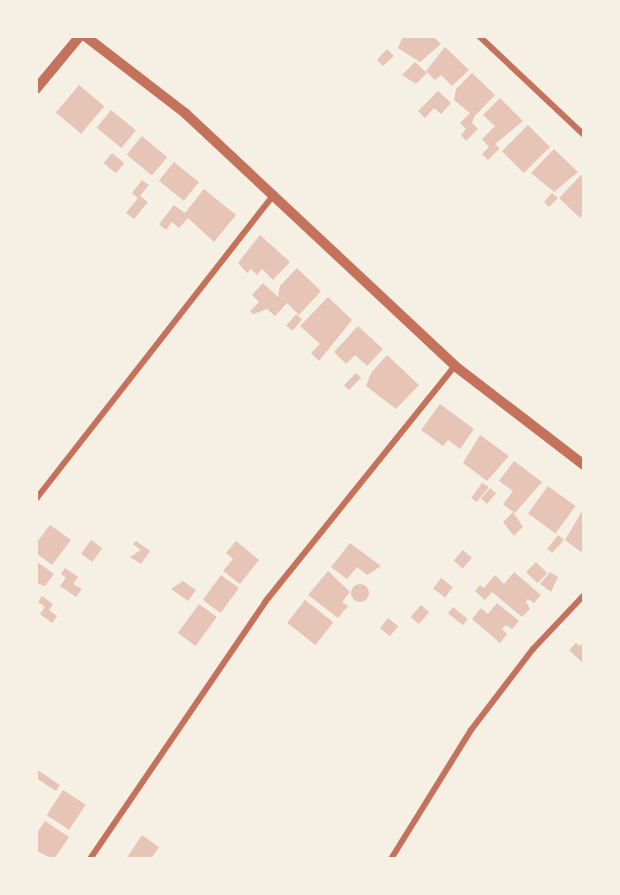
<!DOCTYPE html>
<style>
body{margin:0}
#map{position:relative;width:620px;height:895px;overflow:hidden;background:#f6efe4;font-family:Rubik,sans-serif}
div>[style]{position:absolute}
.building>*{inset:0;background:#e6c5b7;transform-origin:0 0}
.round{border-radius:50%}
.minor>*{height:6px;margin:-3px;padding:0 3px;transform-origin:3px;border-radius:3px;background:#c5725c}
.tertiary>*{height:10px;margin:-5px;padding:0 5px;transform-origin:5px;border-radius:5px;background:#c5725c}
span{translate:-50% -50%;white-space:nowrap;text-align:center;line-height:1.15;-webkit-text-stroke:4.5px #f6efe4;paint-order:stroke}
.frame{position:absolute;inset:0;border:38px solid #f6efe4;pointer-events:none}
</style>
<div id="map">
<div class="building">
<i style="clip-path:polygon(433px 36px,441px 44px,420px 62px,398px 48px,403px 36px)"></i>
<i style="clip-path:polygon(445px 47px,469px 70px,452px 86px,441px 75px,435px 80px,426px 71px)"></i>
<i style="clip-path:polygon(387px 49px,394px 56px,383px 66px,377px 60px)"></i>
<i style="clip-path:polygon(415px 62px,427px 73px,416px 84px,402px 75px)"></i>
<i style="clip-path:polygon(472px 73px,495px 95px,474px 117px,472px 123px,478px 129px,466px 141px,461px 135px,466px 129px,460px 123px,470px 113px,454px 100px,456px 89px)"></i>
<i style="left:79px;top:85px;width:33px;height:36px;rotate:40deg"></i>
<i style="clip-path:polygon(438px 91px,451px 103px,441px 114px,434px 108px,425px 118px,418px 111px)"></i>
<i style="clip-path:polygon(500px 98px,523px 121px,495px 144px,500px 148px,488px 160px,482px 154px,489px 147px,482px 139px,495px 126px,483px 115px)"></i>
<i style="left:111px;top:110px;width:32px;height:23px;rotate:39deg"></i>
<i style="left:528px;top:125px;width:31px;height:37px;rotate:45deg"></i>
<i style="left:142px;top:136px;width:33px;height:24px;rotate:40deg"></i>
<i style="clip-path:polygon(554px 149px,578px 172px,554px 192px,531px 173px)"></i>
<i style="left:112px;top:153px;width:16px;height:13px;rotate:40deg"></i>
<i style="left:174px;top:162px;width:32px;height:24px;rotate:39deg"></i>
<i style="clip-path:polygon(581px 175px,584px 178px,584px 214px,580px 218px,559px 198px)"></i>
<i style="clip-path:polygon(142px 180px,149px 185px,140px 196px,148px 202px,134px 219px,126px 213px,138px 198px,132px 193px)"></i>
<i style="clip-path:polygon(204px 189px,236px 215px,214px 242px,188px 218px,179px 228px,172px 222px,166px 230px,159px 224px,174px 205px,185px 213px)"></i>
<i style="clip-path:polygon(552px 193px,558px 198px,549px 207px,544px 202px)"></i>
<i style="clip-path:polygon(260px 235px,290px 262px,273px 280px,262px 269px,257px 275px,251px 269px,247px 273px,238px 263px)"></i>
<i style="clip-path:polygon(297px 268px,321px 291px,299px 315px,287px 303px,275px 316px,267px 309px,253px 314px,250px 311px,259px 302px,252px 295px,263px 283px,278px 297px,280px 286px)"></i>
<i style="clip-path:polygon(328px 297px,352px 320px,319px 361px,311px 353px,320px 344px,300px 326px)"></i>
<i style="left:296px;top:314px;width:8px;height:15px;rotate:40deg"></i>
<i style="clip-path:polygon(358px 326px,383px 349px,367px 366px,355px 355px,346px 364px,334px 352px)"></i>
<i style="clip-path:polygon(387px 355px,419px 385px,396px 409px,366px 386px,371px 373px)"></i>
<i style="left:356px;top:373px;width:7px;height:17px;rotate:45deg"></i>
<i style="clip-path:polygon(440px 404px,474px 429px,460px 449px,448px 440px,443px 446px,421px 430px)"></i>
<i style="clip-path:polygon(480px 435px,509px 456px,487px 481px,463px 463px)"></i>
<i style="clip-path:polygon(514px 461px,542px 482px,515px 513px,503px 504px,513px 491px,499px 481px)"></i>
<i style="clip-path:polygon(482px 483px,489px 487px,477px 502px,471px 498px)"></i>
<i style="left:548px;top:486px;width:34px;height:34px;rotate:36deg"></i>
<i style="left:490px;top:488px;width:8px;height:14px;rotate:40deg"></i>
<i style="clip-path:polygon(582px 511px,584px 512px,584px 554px,565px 540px)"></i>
<i style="clip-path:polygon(513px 512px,523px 527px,514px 536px,503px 522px)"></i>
<i style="clip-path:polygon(50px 525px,71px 540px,52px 565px,36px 553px,36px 543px)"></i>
<i style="clip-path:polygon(558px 535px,564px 540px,552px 553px,547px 549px)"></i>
<i style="left:91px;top:540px;width:14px;height:17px;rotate:36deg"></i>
<i style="clip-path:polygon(136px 541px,150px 551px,141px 564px,130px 557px,141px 550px,133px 544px)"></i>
<i style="clip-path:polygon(236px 541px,259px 560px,240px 584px,223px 571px,233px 559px,226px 553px)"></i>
<i style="clip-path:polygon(350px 543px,381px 566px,367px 575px,357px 567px,347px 579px,331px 567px)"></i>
<i style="left:463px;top:550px;width:12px;height:14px;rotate:42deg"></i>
<i style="clip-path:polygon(36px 561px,54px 574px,45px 586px,36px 583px)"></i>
<i style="left:536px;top:562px;width:16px;height:14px;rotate:45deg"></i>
<i style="clip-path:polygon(65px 568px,78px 577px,73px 584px,82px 589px,76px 597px,60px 586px,66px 578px,61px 574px)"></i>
<i style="clip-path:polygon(328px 571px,350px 592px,342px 602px,348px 606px,338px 618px,308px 595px)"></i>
<i style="clip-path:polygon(514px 572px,541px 595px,534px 603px,528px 599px,526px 602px,530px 609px,522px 617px,492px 592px,485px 600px,475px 591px,480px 585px,484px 588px,495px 575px,504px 584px)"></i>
<i style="clip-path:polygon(550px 572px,558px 577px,551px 592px,540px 584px)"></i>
<i style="left:221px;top:575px;width:22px;height:31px;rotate:36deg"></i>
<i style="left:441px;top:578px;width:15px;height:13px;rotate:37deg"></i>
<i style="clip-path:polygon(183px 581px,196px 590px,188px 601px,171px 589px)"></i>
<i class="round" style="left:351px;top:584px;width:18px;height:18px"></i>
<i style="clip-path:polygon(42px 596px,53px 604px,49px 610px,57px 616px,52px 623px,40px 614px,45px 607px,38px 602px)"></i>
<i style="left:305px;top:600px;width:36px;height:29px;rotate:38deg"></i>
<i style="clip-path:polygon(497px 603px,519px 621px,512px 629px,506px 625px,502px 629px,507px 634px,500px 643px,472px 619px,481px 608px,488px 614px)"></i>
<i style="left:199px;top:604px;width:22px;height:36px;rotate:36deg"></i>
<i style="left:421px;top:605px;width:11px;height:16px;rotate:41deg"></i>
<i style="left:453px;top:607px;width:19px;height:8px;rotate:39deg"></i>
<i style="left:388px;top:618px;width:13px;height:13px;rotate:39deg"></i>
<i style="clip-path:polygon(584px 642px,584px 664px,569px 650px,576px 643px,580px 646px)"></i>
<i style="clip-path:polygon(36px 769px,60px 785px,56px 791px,36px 778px)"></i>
<i style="left:63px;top:790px;width:27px;height:30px;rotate:33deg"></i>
<i style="clip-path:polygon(45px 821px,69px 837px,54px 859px,36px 851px,36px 834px)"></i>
<i style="clip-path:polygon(142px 835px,159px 847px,151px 859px,126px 859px)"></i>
</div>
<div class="minor">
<i style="left:479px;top:36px;width:144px;rotate:43.3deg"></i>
<i style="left:36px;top:499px;width:387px;rotate:-52deg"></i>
<i style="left:90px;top:859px;width:311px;rotate:-55.7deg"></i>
<i style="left:265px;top:602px;width:303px;rotate:-51.2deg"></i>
<i style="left:391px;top:859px;width:152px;rotate:-58.2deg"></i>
<i style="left:471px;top:730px;width:102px;rotate:-52.6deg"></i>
<i style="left:533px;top:649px;width:74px;rotate:-46.6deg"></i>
</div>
<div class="tertiary">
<i style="left:85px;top:36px;width:126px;rotate:37.6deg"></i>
<i style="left:185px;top:113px;width:370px;rotate:43.1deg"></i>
<i style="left:455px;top:366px;width:163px;rotate:37.5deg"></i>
<i style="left:36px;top:89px;width:69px;rotate:-50.3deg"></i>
</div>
<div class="frame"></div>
</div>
